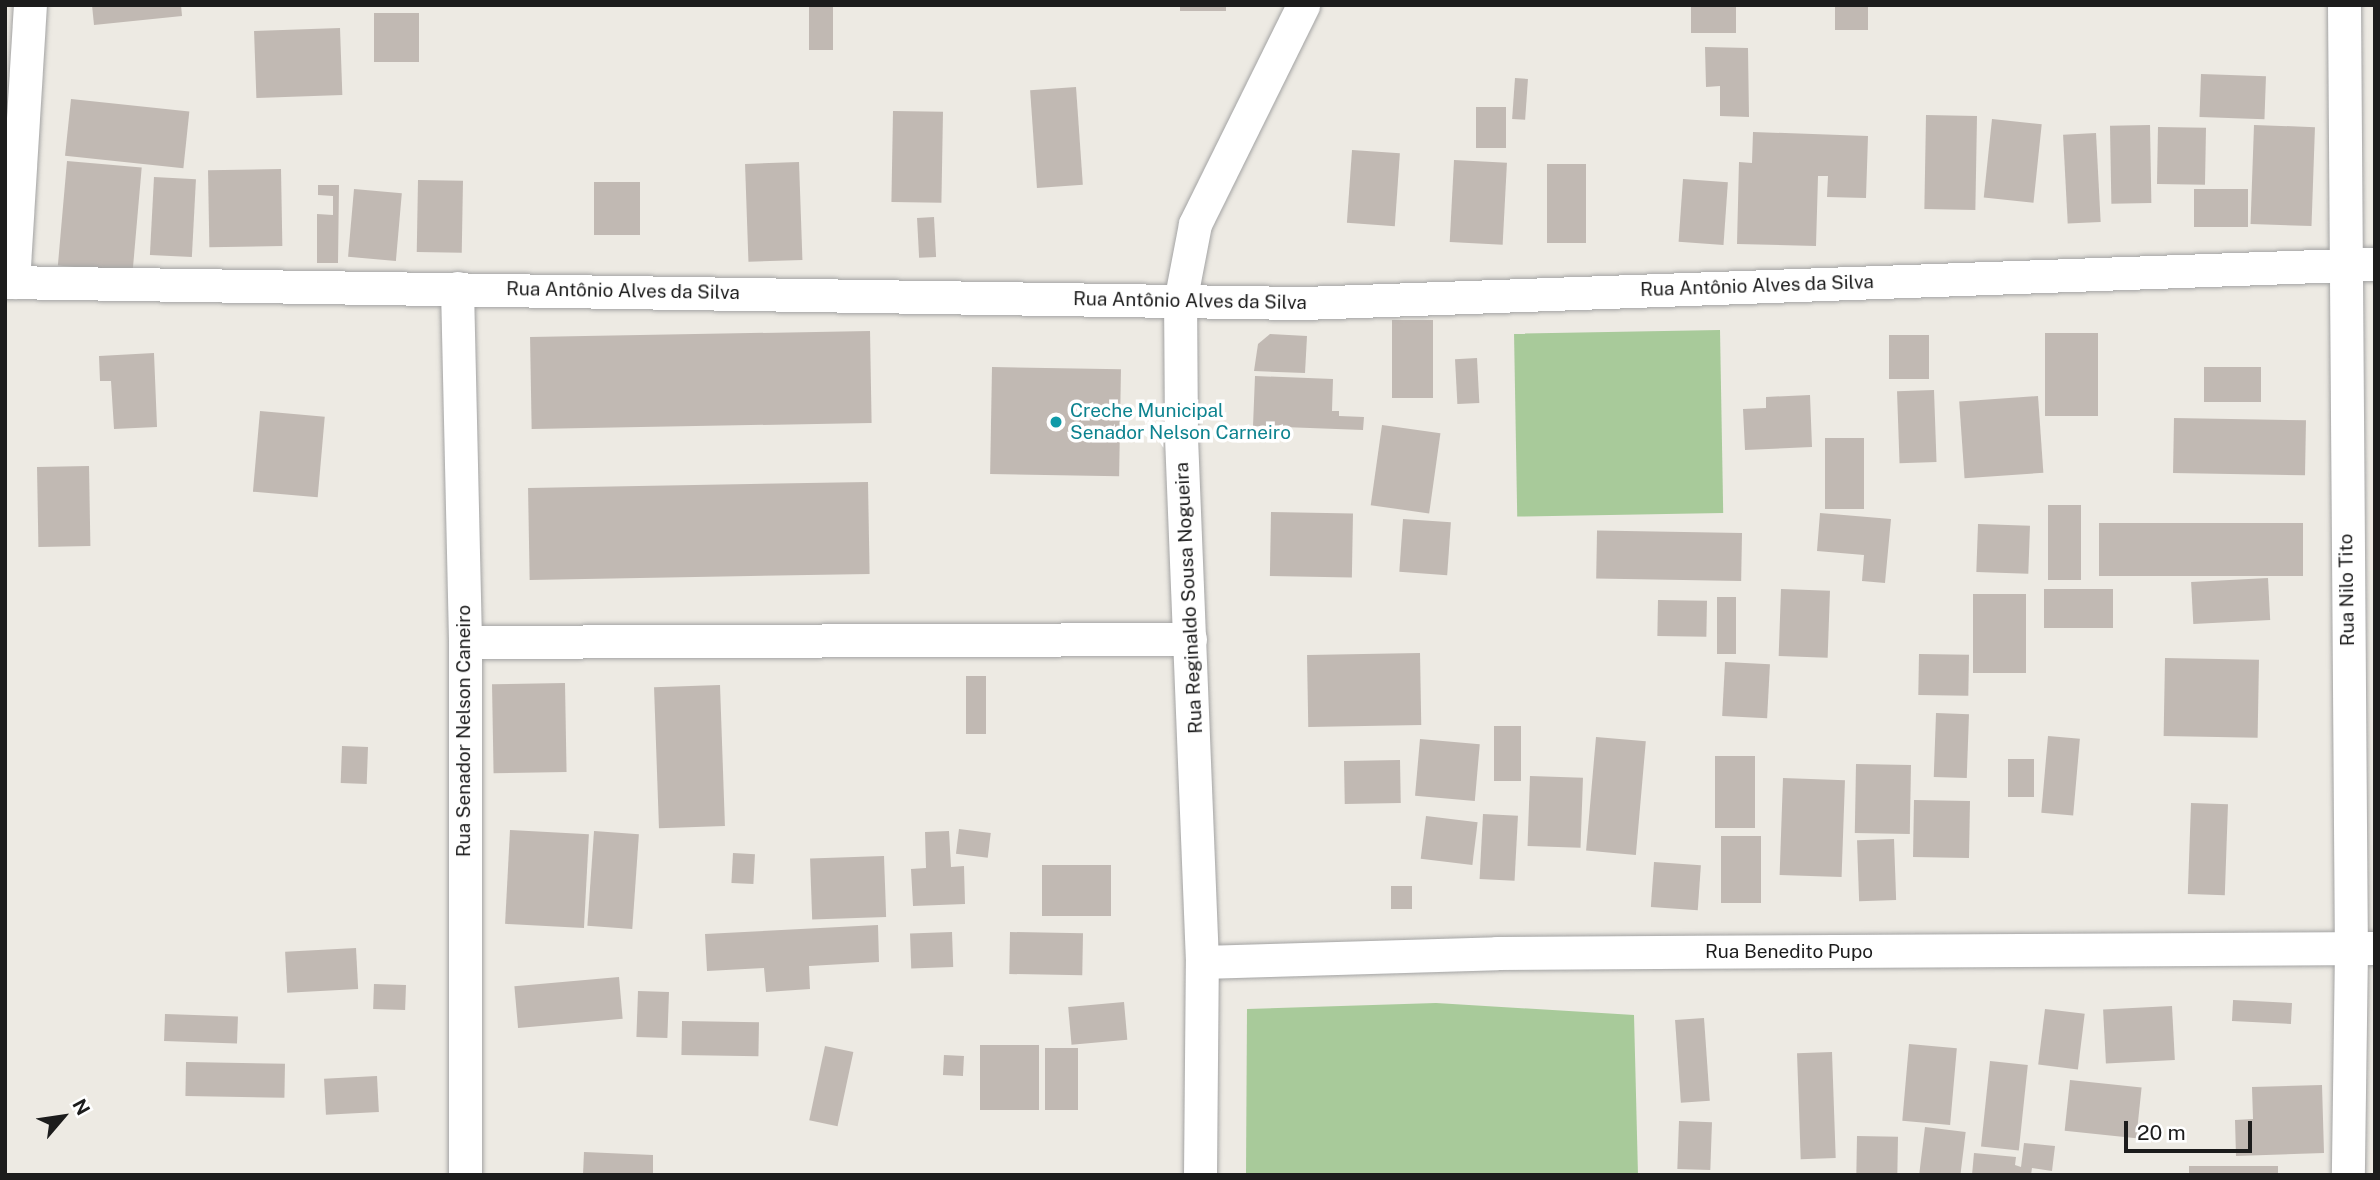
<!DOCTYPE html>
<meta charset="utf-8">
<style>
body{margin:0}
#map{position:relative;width:2380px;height:1180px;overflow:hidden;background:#edeae3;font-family:"Public Sans",sans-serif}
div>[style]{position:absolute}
.forest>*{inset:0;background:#a8ca9a;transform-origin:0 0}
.building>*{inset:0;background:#c1b9b3;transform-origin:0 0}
.roads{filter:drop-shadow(0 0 2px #a3a3a3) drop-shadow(0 0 2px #a3a3a3)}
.minor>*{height:33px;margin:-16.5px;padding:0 16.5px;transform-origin:16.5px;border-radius:16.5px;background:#fff}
.dots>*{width:19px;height:19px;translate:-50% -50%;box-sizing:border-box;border:4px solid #fff;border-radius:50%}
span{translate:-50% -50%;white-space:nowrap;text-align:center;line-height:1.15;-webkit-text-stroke:7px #fff;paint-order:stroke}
.street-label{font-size:19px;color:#1c1c1c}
.culture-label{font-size:19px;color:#0d838f}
.left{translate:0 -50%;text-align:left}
.frame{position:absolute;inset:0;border:7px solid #1c1c1c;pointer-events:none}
.north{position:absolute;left:28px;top:1082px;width:70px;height:70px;-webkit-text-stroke:5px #fff;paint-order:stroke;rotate:61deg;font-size:19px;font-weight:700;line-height:28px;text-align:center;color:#1c1c1c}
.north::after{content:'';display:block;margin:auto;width:24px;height:32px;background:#1c1c1c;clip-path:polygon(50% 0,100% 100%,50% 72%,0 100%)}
.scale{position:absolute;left:2124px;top:1121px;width:128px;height:32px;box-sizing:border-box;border:4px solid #1c1c1c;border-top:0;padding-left:9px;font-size:21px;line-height:24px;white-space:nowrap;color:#1c1c1c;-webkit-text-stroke:5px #fff;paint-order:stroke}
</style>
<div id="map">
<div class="forest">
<i style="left:1720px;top:330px;width:183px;height:206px;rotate:89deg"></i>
<i style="clip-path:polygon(1436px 1003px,1634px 1015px,1638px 1175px,1246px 1175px,1247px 1009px)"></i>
</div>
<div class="building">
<i style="clip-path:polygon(92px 5px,181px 5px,182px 16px,94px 25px)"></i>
<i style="left:809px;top:5px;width:24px;height:45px"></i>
<i style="left:1180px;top:5px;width:46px;height:6px"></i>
<i style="left:1691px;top:5px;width:45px;height:28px"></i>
<i style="left:1835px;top:5px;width:33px;height:25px"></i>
<i style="left:374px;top:13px;width:45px;height:49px"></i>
<i style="left:340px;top:28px;width:67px;height:86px;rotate:88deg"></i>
<i style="clip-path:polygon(1705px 47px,1748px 48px,1749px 117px,1720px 116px,1720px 86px,1706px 87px)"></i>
<i style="left:2201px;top:74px;width:65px;height:43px;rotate:2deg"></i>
<i style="left:1515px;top:78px;width:13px;height:41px;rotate:4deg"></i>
<i style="left:1076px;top:87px;width:98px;height:46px;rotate:86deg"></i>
<i style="left:71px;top:99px;width:119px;height:57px;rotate:6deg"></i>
<i style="left:1476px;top:107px;width:30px;height:41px"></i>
<i style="left:893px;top:111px;width:50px;height:91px;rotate:1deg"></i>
<i style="left:1926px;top:115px;width:51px;height:94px;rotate:1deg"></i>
<i style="left:1992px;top:119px;width:50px;height:79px;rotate:6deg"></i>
<i style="left:2150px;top:125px;width:78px;height:40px;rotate:89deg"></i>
<i style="left:2254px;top:125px;width:61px;height:99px;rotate:2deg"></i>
<i style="left:2158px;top:127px;width:48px;height:57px;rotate:1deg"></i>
<i style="clip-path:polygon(1753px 132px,1868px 136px,1866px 198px,1827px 197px,1828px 176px,1818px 176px,1816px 246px,1737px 244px,1739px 162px,1752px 163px)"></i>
<i style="left:2096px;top:133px;width:89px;height:33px;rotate:87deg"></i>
<i style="left:1352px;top:150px;width:48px;height:73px;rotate:4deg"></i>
<i style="left:1454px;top:160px;width:53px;height:82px;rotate:3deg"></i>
<i style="left:67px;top:161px;width:75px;height:105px;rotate:5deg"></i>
<i style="left:799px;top:162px;width:98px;height:54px;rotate:88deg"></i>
<i style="left:1547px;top:164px;width:39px;height:79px"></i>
<i style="left:281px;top:169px;width:77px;height:73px;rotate:89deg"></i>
<i style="left:154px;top:177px;width:42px;height:78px;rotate:3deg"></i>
<i style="left:1683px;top:179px;width:45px;height:63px;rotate:4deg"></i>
<i style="left:418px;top:180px;width:45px;height:72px;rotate:1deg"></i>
<i style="left:594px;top:182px;width:46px;height:53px"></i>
<i style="clip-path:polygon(318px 185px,339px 185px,338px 263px,317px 263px,317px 214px,333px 215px,333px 196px,318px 195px)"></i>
<i style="left:354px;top:189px;width:48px;height:68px;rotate:5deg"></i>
<i style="left:2194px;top:189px;width:54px;height:38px"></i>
<i style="left:934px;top:217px;width:40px;height:17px;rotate:87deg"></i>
<i style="left:1392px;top:320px;width:41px;height:78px"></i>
<i style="left:870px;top:331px;width:92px;height:340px;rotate:89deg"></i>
<i style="left:2045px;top:333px;width:53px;height:83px"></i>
<i style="clip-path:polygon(1270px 334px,1307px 336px,1305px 373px,1254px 371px,1258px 344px)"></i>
<i style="left:1889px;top:335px;width:40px;height:44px"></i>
<i style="clip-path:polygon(154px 353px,157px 427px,114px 429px,111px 381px,100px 381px,99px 356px)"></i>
<i style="left:1477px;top:358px;width:45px;height:22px;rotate:87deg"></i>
<i style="left:992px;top:367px;width:129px;height:107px;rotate:1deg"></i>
<i style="left:2204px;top:367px;width:57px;height:35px"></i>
<i style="clip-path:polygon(1255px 376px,1333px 379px,1332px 411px,1339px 411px,1339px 416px,1364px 417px,1363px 430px,1253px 426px)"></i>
<i style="left:1934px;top:390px;width:72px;height:37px;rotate:88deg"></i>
<i style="clip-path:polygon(1810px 395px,1812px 447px,1745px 450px,1743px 409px,1766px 408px,1766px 397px)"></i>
<i style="left:2038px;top:396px;width:77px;height:79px;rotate:86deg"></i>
<i style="left:260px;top:411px;width:65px;height:81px;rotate:5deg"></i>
<i style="left:2174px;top:418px;width:132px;height:55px;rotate:1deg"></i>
<i style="left:1382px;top:425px;width:59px;height:81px;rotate:8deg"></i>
<i style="left:1825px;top:438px;width:39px;height:71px"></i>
<i style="left:89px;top:466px;width:80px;height:52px;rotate:89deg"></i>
<i style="left:868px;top:482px;width:92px;height:340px;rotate:89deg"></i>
<i style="left:2048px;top:505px;width:33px;height:75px"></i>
<i style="left:1271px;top:512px;width:82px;height:64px;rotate:1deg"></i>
<i style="clip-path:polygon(1820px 513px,1891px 519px,1885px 583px,1862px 581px,1864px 555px,1817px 551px)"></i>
<i style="left:1403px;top:519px;width:48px;height:53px;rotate:4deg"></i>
<i style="left:2303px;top:523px;width:53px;height:204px;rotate:90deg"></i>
<i style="left:1978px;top:524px;width:52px;height:48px;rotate:2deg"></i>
<i style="left:1742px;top:533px;width:48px;height:145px;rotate:91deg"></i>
<i style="left:2268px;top:578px;width:42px;height:77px;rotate:87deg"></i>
<i style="left:1781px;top:589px;width:49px;height:67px;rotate:2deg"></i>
<i style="left:2113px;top:589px;width:39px;height:69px;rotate:90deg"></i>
<i style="left:2026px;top:594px;width:79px;height:53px;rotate:90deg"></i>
<i style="left:1717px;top:597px;width:19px;height:57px"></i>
<i style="left:1658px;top:600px;width:49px;height:36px;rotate:1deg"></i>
<i style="left:1420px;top:653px;width:72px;height:113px;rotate:89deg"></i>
<i style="left:1919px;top:654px;width:50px;height:41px;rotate:1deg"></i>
<i style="left:2165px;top:658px;width:94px;height:78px;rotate:1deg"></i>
<i style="left:1725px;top:662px;width:45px;height:54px;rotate:3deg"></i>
<i style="left:966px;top:676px;width:20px;height:58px"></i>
<i style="left:565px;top:683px;width:89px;height:73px;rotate:89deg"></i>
<i style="left:720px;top:685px;width:141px;height:66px;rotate:88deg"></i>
<i style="left:1936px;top:713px;width:33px;height:64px;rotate:2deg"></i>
<i style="left:1494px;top:726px;width:27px;height:55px"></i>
<i style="left:2048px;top:736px;width:32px;height:77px;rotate:5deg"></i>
<i style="left:1596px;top:737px;width:50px;height:114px;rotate:5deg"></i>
<i style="left:1420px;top:739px;width:60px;height:57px;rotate:5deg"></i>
<i style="left:342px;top:746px;width:26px;height:37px;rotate:2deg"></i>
<i style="left:1715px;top:756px;width:40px;height:72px"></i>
<i style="left:2008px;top:759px;width:26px;height:38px"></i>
<i style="left:1400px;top:760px;width:43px;height:56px;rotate:89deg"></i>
<i style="left:1856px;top:764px;width:55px;height:69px;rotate:1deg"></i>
<i style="left:1530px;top:776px;width:53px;height:70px;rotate:2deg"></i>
<i style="left:1783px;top:778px;width:62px;height:97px;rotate:2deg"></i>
<i style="left:1914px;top:800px;width:56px;height:57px;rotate:1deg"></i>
<i style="left:2191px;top:803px;width:37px;height:91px;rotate:2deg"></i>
<i style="left:1483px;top:814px;width:35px;height:65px;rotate:3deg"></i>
<i style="left:1426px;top:816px;width:52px;height:43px;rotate:7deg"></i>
<i style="left:959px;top:829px;width:32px;height:25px;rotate:7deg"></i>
<i style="left:510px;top:830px;width:79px;height:94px;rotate:3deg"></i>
<i style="left:594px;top:831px;width:45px;height:95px;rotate:4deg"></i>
<i style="clip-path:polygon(949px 831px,951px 867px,964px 866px,965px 904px,913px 906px,911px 869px,926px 868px,925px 832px)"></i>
<i style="left:1721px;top:836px;width:40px;height:67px"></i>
<i style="left:1894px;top:839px;width:61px;height:37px;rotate:88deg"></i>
<i style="left:733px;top:853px;width:22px;height:30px;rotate:3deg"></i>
<i style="left:884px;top:856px;width:61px;height:74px;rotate:88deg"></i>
<i style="left:1654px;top:862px;width:47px;height:45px;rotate:4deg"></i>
<i style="left:1042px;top:865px;width:69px;height:51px"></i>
<i style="left:1391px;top:886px;width:21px;height:23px"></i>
<i style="clip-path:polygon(878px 925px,879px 962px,809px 966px,810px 989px,766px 992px,764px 968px,707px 971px,705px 934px)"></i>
<i style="left:952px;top:932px;width:35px;height:42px;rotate:88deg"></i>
<i style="left:1010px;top:932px;width:73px;height:42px;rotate:1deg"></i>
<i style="left:356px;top:948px;width:41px;height:71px;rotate:87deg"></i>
<i style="left:619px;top:977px;width:42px;height:105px;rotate:85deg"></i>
<i style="left:374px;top:984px;width:32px;height:25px;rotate:2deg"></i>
<i style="left:638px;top:991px;width:31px;height:46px;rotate:2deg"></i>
<i style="left:1124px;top:1002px;width:38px;height:56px;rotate:85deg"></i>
<i style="left:2292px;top:1003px;width:21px;height:59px;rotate:93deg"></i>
<i style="left:2172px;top:1006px;width:54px;height:69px;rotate:87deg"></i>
<i style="left:2045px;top:1009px;width:40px;height:56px;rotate:7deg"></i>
<i style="left:165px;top:1014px;width:73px;height:27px;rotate:2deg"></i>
<i style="left:1704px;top:1018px;width:83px;height:29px;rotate:86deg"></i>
<i style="left:682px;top:1021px;width:77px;height:34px;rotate:1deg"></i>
<i style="left:1909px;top:1044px;width:48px;height:77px;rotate:5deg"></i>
<i style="left:980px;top:1045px;width:59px;height:65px"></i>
<i style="left:825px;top:1046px;width:29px;height:76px;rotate:12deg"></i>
<i style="left:1045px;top:1048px;width:33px;height:62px"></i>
<i style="left:1832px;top:1052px;width:106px;height:35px;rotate:88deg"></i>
<i style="left:944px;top:1055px;width:20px;height:20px;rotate:3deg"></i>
<i style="left:1990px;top:1061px;width:38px;height:86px;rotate:6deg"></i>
<i style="left:186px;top:1062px;width:99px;height:34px;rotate:1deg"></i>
<i style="left:377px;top:1076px;width:36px;height:53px;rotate:87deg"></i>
<i style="left:2070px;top:1080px;width:72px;height:51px;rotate:6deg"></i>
<i style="clip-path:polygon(2322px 1085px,2324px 1153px,2236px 1156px,2235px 1120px,2253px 1119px,2252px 1087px)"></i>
<i style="left:1679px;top:1121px;width:33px;height:48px;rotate:2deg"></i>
<i style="left:1925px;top:1127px;width:41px;height:48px;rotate:7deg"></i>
<i style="left:1857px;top:1136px;width:41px;height:39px;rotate:1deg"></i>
<i style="clip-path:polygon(2024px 1143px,2055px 1146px,2052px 1171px,2032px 1168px,2031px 1175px,1972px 1175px,1974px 1153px,2016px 1157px,2015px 1165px,2021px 1167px)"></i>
<i style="clip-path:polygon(584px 1152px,653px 1155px,653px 1175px,583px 1175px)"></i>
<i style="left:2278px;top:1166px;width:9px;height:89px;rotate:90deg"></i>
</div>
<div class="roads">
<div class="minor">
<i style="left:2344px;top:5px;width:944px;rotate:89.58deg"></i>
<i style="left:2351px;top:949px;width:226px;rotate:90.8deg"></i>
<i style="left:5px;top:282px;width:1299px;rotate:0.93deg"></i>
<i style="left:1304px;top:303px;width:1072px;rotate:-2.09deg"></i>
<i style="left:13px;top:282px;width:278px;rotate:-86.5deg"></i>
<i style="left:457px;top:288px;width:354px;rotate:88.7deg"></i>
<i style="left:465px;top:642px;width:533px;rotate:90deg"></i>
<i style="left:465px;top:642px;width:725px;rotate:-0.24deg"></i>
<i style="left:1202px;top:962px;width:295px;rotate:-1.7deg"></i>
<i style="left:1497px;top:953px;width:878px;rotate:-0.33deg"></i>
<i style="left:1200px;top:1175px;width:213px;rotate:-89.5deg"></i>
<i style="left:1202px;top:962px;width:526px;rotate:-92.29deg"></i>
<i style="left:1181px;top:436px;width:134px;rotate:-90.4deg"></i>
<i style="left:1180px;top:302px;width:79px;rotate:-79.1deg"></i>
<i style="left:1195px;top:224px;width:244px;rotate:-63.7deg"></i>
</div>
</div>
<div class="dots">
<i style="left:1056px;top:422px;background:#0f9aa8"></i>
</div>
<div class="street-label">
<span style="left:1757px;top:286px;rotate:-2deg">Rua Antônio Alves da Silva</span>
<span style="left:623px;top:291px;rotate:1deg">Rua Antônio Alves da Silva</span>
<span style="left:1190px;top:301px;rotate:1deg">Rua Antônio Alves da Silva</span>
<span style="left:2347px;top:590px;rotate:-91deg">Rua Nilo Tito</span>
<span style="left:1189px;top:598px;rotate:-93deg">Rua Reginaldo Sousa Nogueira</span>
<span style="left:464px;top:731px;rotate:-90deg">Rua Senador Nelson Caneiro</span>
<span style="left:1789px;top:952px">Rua Benedito Pupo</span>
</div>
<div class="culture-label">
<span class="left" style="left:1070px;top:422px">Creche Municipal<br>Senador Nelson Carneiro</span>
</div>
<div class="frame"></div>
<div class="north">N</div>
<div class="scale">20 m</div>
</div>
